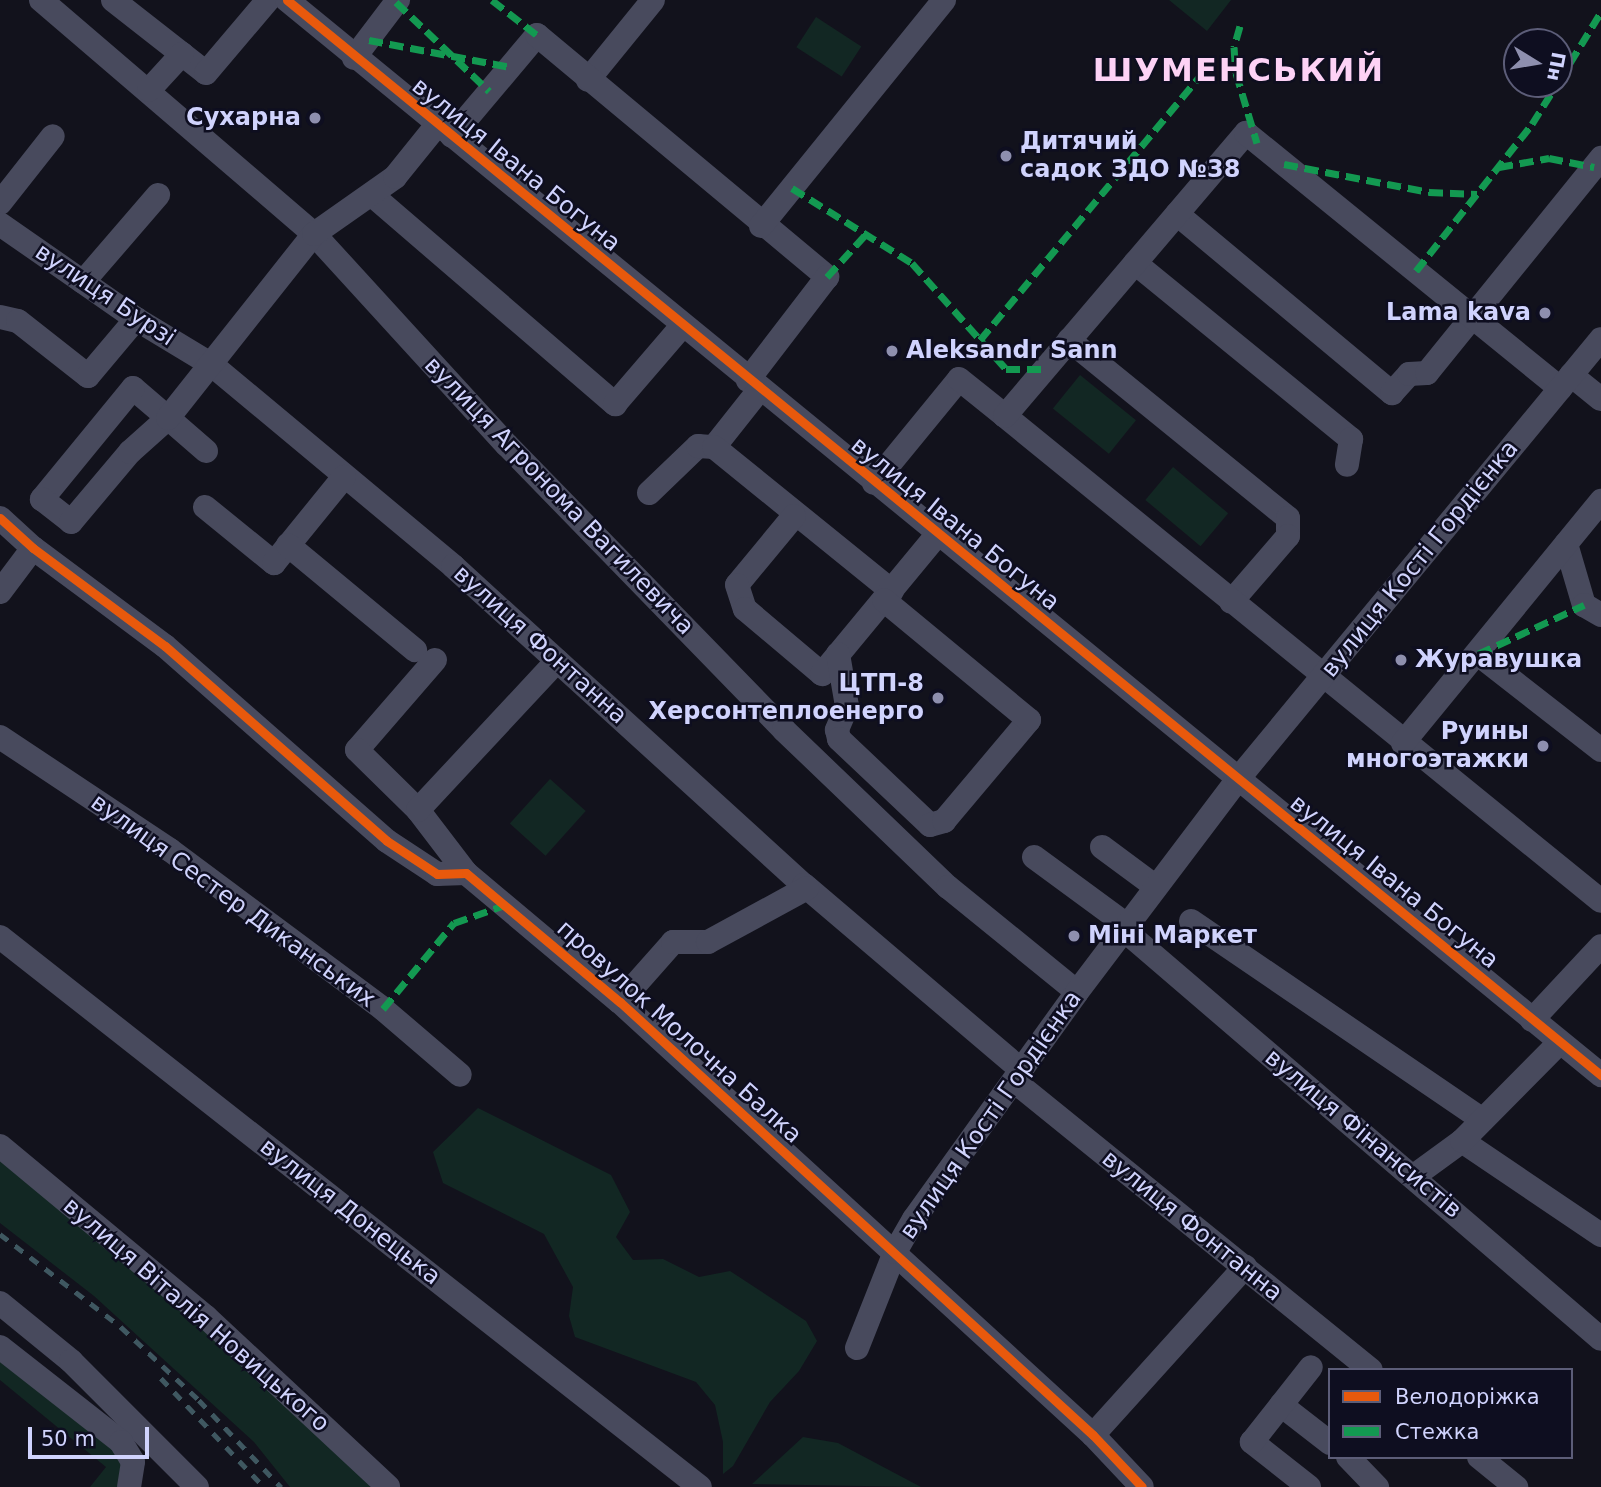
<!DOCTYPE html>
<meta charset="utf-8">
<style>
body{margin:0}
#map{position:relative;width:1601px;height:1487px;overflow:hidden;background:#12121c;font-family:"DejaVu Sans",sans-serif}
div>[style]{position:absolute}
.green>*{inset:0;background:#122723;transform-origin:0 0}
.minor>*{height:24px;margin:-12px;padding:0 12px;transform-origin:12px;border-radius:12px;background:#484a5d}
.rail>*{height:4.5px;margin-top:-2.25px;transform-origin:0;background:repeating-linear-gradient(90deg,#3f5861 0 10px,transparent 0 19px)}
.quiet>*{height:7px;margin-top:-3.5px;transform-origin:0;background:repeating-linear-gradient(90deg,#139951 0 14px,transparent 0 21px)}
.cycleway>*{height:9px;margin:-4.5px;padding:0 4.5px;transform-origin:4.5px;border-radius:4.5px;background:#e8590c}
.dots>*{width:19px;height:19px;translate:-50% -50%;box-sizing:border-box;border:4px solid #0e0e20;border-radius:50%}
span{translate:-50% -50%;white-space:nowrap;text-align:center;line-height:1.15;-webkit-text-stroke:5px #0e0e20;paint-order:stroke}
.poi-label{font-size:24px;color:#d0d3fd;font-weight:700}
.right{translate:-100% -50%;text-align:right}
.left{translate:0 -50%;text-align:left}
.street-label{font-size:24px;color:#d0d3fd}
.district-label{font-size:32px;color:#fdd2f5;font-weight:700;letter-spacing:2px}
.legend{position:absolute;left:1328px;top:1368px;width:245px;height:91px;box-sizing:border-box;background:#0e0e20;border:2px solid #5c5d78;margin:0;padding:9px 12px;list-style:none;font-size:21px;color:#d0d3fd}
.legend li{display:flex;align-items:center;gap:14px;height:35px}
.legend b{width:35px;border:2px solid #5c5d78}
.north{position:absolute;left:1503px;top:28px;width:70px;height:70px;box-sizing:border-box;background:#0e0e20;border:2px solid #5c5d78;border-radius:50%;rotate:101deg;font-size:19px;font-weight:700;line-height:28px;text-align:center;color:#d0d3fd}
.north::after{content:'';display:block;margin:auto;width:24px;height:32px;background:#8e8fae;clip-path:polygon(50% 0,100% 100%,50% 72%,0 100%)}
.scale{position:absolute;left:28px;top:1427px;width:121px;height:32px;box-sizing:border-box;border:4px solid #d0d3fd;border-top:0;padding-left:9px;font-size:21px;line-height:24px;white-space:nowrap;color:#d0d3fd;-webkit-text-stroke:5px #0e0e20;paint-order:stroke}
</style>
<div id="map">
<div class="green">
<i style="clip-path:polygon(1169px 0,1231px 0,1207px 31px)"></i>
<i style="left:816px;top:17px;width:54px;height:36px;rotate:33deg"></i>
<i style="left:1080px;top:375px;width:72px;height:43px;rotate:39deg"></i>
<i style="left:1173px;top:467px;width:72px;height:43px;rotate:40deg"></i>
<i style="left:550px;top:779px;width:48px;height:60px;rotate:42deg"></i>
<i style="clip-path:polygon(478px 1108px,611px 1175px,630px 1212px,616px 1237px,633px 1260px,663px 1259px,699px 1277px,730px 1271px,806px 1321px,817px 1341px,799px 1371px,770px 1402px,733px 1466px,723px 1474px,723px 1442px,715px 1405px,696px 1382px,575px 1337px,569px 1316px,573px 1287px,544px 1234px,443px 1183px,433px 1152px)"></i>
<i style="clip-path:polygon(0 1161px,163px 1290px,377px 1487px,290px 1487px,254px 1442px,94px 1296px,0 1223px)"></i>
<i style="clip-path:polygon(0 1353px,124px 1460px,121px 1487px,90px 1487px,106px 1467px,0 1380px)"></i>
<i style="clip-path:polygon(803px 1437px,838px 1443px,921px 1487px,752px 1484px)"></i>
</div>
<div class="minor">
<i style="left:41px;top:0;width:360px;rotate:40.6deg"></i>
<i style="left:314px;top:234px;width:286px;rotate:47.6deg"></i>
<i style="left:507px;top:445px;width:397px;rotate:45.8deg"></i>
<i style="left:784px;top:730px;width:227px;rotate:43.8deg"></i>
<i style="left:948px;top:887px;width:166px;rotate:39.1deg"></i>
<i style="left:113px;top:0;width:118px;rotate:38.1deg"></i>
<i style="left:206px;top:73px;width:96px;rotate:-49.7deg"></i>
<i style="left:287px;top:0;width:1698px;rotate:39.29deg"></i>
<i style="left:354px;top:58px;width:73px;rotate:-52.8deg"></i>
<i style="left:588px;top:80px;width:103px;rotate:-50.9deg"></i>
<i style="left:149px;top:90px;width:49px;rotate:-47.5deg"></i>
<i style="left:452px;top:136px;width:132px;rotate:-49.9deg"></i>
<i style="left:537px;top:35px;width:378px;rotate:39.8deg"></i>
<i style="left:827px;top:277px;width:130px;rotate:127.5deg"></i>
<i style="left:372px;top:195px;width:321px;rotate:40.7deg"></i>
<i style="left:615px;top:404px;width:103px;rotate:-49.3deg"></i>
<i style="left:0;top:203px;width:85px;rotate:-51.7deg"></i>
<i style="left:1177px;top:214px;width:280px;rotate:39.8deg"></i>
<i style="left:1392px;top:393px;width:25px;rotate:-48deg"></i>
<i style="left:1409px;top:374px;width:18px;rotate:-3deg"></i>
<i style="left:1427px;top:373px;width:277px;rotate:-51deg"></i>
<i style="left:0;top:224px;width:166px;rotate:34.9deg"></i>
<i style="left:136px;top:319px;width:89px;rotate:31.2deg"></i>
<i style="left:212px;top:365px;width:314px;rotate:39.8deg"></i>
<i style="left:453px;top:566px;width:474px;rotate:42.3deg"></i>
<i style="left:804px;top:885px;width:285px;rotate:40.4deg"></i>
<i style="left:761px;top:226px;width:291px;rotate:-51deg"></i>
<i style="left:1135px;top:263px;width:279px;rotate:39.2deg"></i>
<i style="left:1351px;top:439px;width:26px;rotate:99deg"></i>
<i style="left:83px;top:282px;width:115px;rotate:-49.2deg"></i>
<i style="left:0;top:317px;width:18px;rotate:13deg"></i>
<i style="left:18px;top:321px;width:89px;rotate:38.2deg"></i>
<i style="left:88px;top:376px;width:75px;rotate:-49.9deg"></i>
<i style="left:1069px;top:340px;width:282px;rotate:39.1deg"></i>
<i style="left:1288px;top:518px;width:18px;rotate:90deg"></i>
<i style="left:1288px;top:536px;width:87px;rotate:130.8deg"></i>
<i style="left:1571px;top:375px;width:38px;rotate:39deg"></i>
<i style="left:1005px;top:416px;width:768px;rotate:39.14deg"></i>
<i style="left:714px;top:447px;width:74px;rotate:-51.6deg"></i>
<i style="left:206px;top:451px;width:50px;rotate:-139deg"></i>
<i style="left:168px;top:418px;width:46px;rotate:-139.4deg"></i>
<i style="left:133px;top:388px;width:144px;rotate:129.3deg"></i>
<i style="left:42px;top:499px;width:37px;rotate:38deg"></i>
<i style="left:71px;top:522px;width:92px;rotate:-49.9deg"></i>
<i style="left:130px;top:452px;width:51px;rotate:-41.8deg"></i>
<i style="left:168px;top:418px;width:235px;rotate:-51.6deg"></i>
<i style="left:314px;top:234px;width:99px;rotate:-35.1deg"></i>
<i style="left:395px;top:177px;width:67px;rotate:-51.1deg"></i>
<i style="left:874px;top:483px;width:134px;rotate:-50.7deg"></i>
<i style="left:959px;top:379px;width:59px;rotate:38.8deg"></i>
<i style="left:1005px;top:416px;width:372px;rotate:-49.6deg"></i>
<i style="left:1246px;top:133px;width:405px;rotate:39.1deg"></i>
<i style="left:649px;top:493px;width:68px;rotate:-43.8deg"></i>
<i style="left:698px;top:446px;width:16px;rotate:4deg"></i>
<i style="left:714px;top:447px;width:229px;rotate:39deg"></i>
<i style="left:205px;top:507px;width:89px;rotate:39.1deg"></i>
<i style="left:274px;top:563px;width:111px;rotate:-50.9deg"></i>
<i style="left:794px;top:516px;width:89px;rotate:129.6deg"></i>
<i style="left:737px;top:585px;width:25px;rotate:72deg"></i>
<i style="left:745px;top:609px;width:101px;rotate:40.2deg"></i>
<i style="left:822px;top:674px;width:182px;rotate:-50.4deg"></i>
<i style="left:0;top:518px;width:45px;rotate:42.3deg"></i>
<i style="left:33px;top:548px;width:164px;rotate:36.6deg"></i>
<i style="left:165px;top:646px;width:295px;rotate:41.3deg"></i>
<i style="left:387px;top:841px;width:60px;rotate:33.4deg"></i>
<i style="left:437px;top:874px;width:29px;rotate:-2deg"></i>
<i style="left:466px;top:873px;width:201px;rotate:40deg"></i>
<i style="left:620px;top:1002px;width:641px;rotate:42.47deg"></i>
<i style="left:1093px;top:1435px;width:71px;rotate:46.7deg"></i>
<i style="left:1566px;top:544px;width:64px;rotate:73.6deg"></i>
<i style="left:1584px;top:605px;width:20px;rotate:30deg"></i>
<i style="left:288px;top:545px;width:165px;rotate:39.6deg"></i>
<i style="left:0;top:592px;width:55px;rotate:-53.1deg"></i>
<i style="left:838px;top:654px;width:53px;rotate:80.2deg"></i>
<i style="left:847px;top:706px;width:26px;rotate:113deg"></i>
<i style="left:837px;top:730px;width:9px;rotate:77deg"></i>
<i style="left:839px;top:739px;width:125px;rotate:43.4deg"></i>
<i style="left:930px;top:825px;width:15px;rotate:-16deg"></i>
<i style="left:944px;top:821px;width:132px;rotate:-49.9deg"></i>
<i style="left:1029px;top:720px;width:188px;rotate:-140.4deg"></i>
<i style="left:1478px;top:654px;width:156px;rotate:38deg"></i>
<i style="left:435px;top:660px;width:119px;rotate:130.9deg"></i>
<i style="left:357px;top:750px;width:86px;rotate:44.5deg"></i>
<i style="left:418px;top:810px;width:79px;rotate:52.7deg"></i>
<i style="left:0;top:737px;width:204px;rotate:33.6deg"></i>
<i style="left:170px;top:850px;width:266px;rotate:36.7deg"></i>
<i style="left:383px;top:1009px;width:101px;rotate:40.6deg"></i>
<i style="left:1403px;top:743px;width:313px;rotate:-50.7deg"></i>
<i style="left:418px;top:810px;width:204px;rotate:-47deg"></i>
<i style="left:1102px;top:847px;width:67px;rotate:36.5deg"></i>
<i style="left:1034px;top:857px;width:117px;rotate:36.3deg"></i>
<i style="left:1191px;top:921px;width:353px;rotate:34.3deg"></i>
<i style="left:1124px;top:930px;width:628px;rotate:40.61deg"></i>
<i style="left:0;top:937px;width:890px;rotate:38.16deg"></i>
<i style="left:620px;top:1002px;width:80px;rotate:-48.5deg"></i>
<i style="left:673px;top:942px;width:35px"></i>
<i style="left:708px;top:942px;width:113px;rotate:-28.6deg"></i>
<i style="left:1532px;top:1020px;width:101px;rotate:-47deg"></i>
<i style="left:1014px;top:1081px;width:459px;rotate:39deg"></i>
<i style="left:1462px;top:1141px;width:168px;rotate:34.1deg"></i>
<i style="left:0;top:1146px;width:268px;rotate:39.7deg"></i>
<i style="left:206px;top:1317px;width:249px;rotate:43deg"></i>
<i style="left:1414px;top:1176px;width:59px;rotate:-36.1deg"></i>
<i style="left:1462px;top:1141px;width:139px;rotate:-45.3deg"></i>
<i style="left:0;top:1303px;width:92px;rotate:39.2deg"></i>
<i style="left:71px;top:1361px;width:178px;rotate:45deg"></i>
<i style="left:0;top:1347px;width:154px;rotate:38.1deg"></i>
<i style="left:121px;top:1442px;width:23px;rotate:59deg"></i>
<i style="left:133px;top:1462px;width:25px;rotate:99deg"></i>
<i style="left:857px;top:1348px;width:103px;rotate:-68.4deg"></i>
<i style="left:895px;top:1252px;width:38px;rotate:-60deg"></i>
<i style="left:914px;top:1219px;width:279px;rotate:-54.3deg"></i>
<i style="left:1077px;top:992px;width:267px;rotate:-52.9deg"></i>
<i style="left:1238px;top:779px;width:570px;rotate:-50.48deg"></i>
<i style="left:1281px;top:1405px;width:62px;rotate:37.8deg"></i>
<i style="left:1093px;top:1435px;width:227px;rotate:-47.9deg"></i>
<i style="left:1348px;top:1457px;width:42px;rotate:46deg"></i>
<i style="left:1479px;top:1457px;width:48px;rotate:39deg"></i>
<i style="left:1309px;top:1487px;width:73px;rotate:-141.7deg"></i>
<i style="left:1252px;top:1442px;width:95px;rotate:-51.8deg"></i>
</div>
<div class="rail">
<i style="left:0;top:1234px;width:153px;rotate:37.5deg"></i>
<i style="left:121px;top:1327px;width:107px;rotate:43.1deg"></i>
<i style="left:199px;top:1400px;width:120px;rotate:46.7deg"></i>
<i style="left:161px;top:1378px;width:150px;rotate:46.6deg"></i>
</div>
<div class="quiet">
<i style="left:492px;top:0;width:57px;rotate:37.9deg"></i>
<i style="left:396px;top:2px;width:129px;rotate:43.7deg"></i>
<i style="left:1240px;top:26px;width:22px;rotate:106deg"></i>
<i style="left:1234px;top:47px;width:26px;rotate:86deg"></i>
<i style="left:1236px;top:73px;width:73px;rotate:73.3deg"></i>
<i style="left:369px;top:40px;width:144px;rotate:10.8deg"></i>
<i style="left:1559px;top:81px;width:81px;rotate:-58.7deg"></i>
<i style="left:1284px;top:164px;width:148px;rotate:10.9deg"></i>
<i style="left:1429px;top:192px;width:48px;rotate:2.4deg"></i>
<i style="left:1499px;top:167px;width:51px;rotate:-10.2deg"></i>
<i style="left:1549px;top:158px;width:46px;rotate:11.3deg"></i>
<i style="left:792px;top:188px;width:142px;rotate:32deg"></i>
<i style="left:912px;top:263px;width:142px;rotate:48.4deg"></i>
<i style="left:1006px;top:369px;width:38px"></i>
<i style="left:1416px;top:271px;width:187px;rotate:-51.7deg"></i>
<i style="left:1532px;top:124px;width:47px;rotate:-58deg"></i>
<i style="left:827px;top:277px;width:58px;rotate:-47.8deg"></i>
<i style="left:980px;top:340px;width:342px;rotate:-50.2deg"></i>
<i style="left:1478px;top:654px;width:117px;rotate:-24.8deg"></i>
<i style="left:383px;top:1009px;width:112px;rotate:-50.5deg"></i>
<i style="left:454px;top:923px;width:54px;rotate:-19.4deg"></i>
</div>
<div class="cycleway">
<i style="left:287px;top:0;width:1698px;rotate:39.29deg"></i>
<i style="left:0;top:518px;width:45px;rotate:42.3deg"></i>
<i style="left:33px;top:548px;width:164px;rotate:36.6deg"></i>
<i style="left:165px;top:646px;width:295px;rotate:41.3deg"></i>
<i style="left:387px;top:841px;width:60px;rotate:33.4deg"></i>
<i style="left:437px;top:874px;width:29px;rotate:-2deg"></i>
<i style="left:466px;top:873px;width:201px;rotate:40deg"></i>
<i style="left:620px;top:1002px;width:641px;rotate:42.47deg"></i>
<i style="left:1093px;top:1435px;width:71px;rotate:46.7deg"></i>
</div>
<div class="dots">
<i style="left:315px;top:118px;background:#8e8fae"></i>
<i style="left:1006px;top:156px;background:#8e8fae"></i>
<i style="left:1545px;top:313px;background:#8e8fae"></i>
<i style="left:892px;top:351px;background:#8e8fae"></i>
<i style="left:1401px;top:660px;background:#8e8fae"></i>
<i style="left:938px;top:698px;background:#8e8fae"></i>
<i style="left:1543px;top:746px;background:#8e8fae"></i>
<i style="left:1074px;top:936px;background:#8e8fae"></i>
</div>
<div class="poi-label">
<span class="right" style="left:301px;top:118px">Сухарна</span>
<span class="left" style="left:1020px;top:156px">Дитячий<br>садок ЗДО №38</span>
<span class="right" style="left:1531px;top:313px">Lama kava</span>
<span class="left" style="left:906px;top:351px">Aleksandr Sann</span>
<span class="left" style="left:1415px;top:660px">Журавушка</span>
<span class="right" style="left:924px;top:698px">ЦТП-8<br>Херсонтеплоенерго</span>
<span class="right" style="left:1529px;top:746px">Руины<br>многоэтажки</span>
<span class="left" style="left:1088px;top:936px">Міні Маркет</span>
</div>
<div class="street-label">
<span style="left:516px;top:165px;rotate:39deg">вулиця Івана Богуна</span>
<span style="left:105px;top:295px;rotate:34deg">вулиця Бурзі</span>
<span style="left:559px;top:496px;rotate:46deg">вулиця Агронома Вагилевича</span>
<span style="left:955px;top:524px;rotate:39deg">вулиця Івана Богуна</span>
<span style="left:1420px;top:559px;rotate:-51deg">вулиця Кості Гордієнка</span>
<span style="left:540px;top:645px;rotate:42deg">вулиця Фонтанна</span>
<span style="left:1394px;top:882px;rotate:39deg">вулиця Івана Богуна</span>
<span style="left:233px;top:901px;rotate:36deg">вулиця Сестер Диканських</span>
<span style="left:679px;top:1032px;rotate:42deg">провулок Молочна Балка</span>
<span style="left:991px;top:1115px;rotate:-55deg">вулиця Кості Гордієнка</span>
<span style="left:1363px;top:1134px;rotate:40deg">вулиця Фінансистів</span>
<span style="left:350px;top:1212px;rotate:38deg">вулиця Донецька</span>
<span style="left:1192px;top:1226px;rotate:39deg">вулиця Фонтанна</span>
<span style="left:196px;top:1315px;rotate:41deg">вулиця Віталія Новицького</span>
</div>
<div class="district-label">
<span style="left:1239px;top:70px">ШУМЕНСЬКИЙ</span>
</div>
<ul class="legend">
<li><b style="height:9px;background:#e8590c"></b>Велодоріжка</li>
<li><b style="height:9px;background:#139951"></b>Стежка</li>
</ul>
<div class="north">Пн</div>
<div class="scale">50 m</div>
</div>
